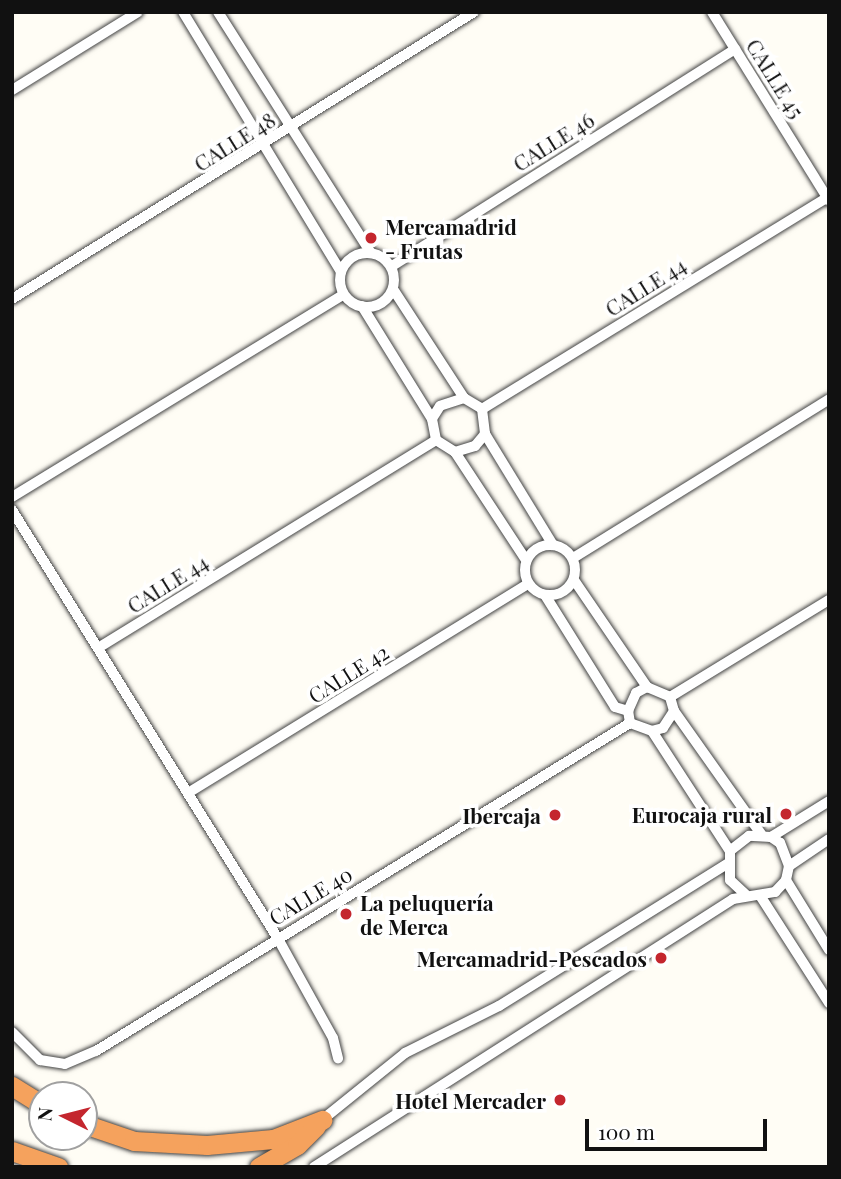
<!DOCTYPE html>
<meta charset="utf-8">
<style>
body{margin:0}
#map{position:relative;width:841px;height:1179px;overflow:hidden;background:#fffdf5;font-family:"Playfair Display",serif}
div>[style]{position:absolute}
.roads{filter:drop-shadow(0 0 2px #444) drop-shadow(0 0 2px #444)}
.street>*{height:10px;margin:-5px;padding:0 5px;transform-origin:5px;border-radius:5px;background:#fff}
.street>.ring{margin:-5px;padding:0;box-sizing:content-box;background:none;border:10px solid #fff;border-radius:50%}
.highway>*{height:19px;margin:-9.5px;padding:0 9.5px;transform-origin:9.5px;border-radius:9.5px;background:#f5a25d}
.dots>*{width:19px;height:19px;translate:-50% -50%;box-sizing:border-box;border:4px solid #fff;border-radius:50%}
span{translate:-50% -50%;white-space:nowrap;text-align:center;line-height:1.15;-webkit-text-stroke:7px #fff;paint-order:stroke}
.street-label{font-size:21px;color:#111}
.poi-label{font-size:21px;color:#111;font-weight:700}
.left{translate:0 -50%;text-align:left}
.right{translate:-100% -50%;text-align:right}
.frame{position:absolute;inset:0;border:14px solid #111;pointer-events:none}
.north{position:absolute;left:28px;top:1081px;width:70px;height:70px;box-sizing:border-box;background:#fff;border:2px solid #a0a0a0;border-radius:50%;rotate:276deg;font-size:19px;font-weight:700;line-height:28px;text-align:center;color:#111}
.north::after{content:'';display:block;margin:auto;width:24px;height:32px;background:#c4262e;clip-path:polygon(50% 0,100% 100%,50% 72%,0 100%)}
.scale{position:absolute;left:585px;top:1119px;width:182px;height:32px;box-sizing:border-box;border:4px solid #111;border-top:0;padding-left:9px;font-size:21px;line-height:24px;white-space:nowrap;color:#111;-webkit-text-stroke:5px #fff;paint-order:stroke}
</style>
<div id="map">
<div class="roads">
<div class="street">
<i style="left:183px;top:12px;width:304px;rotate:58.7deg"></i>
<i style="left:218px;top:12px;width:285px;rotate:57.6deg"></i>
<i style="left:712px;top:12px;width:222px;rotate:58.2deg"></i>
<i style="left:12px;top:90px;width:148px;rotate:-31.8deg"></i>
<i class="ring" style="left:340px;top:253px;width:44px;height:44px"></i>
<i style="left:392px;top:266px;width:406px;rotate:-32.3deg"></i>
<i style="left:393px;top:289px;width:130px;rotate:56.9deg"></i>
<i style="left:464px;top:398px;width:21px;rotate:31deg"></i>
<i style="left:482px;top:409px;width:25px;rotate:83deg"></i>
<i style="left:485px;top:434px;width:130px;rotate:58.5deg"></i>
<i style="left:12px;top:299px;width:544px;rotate:-31.85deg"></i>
<i style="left:362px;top:306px;width:133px;rotate:58.2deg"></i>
<i style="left:464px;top:398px;width:25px;rotate:162deg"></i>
<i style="left:440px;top:406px;width:15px;rotate:122deg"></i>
<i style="left:432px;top:419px;width:21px;rotate:79deg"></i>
<i style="left:436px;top:440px;width:22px;rotate:32deg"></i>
<i style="left:455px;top:452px;width:21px;rotate:-17deg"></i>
<i style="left:475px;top:446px;width:16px;rotate:-50deg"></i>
<i style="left:482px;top:409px;width:407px;rotate:-31.5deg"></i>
<i style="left:455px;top:452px;width:129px;rotate:56.7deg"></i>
<i style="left:12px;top:497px;width:388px;rotate:-31.4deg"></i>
<i style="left:12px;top:510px;width:503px;rotate:58.18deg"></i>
<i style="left:277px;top:937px;width:115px;rotate:61deg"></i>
<i style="left:333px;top:1038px;width:21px;rotate:76deg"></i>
<i class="ring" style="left:525px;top:545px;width:40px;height:40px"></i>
<i style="left:573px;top:558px;width:301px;rotate:-31.8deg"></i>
<i style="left:574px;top:580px;width:130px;rotate:55.7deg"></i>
<i style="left:545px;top:595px;width:132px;rotate:58deg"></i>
<i style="left:615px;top:707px;width:14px;rotate:17deg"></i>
<i style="left:98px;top:648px;width:397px;rotate:-31.6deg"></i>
<i style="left:670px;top:697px;width:186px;rotate:-31.4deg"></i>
<i style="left:674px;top:711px;width:20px;rotate:123deg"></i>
<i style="left:663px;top:728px;width:11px;rotate:165deg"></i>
<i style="left:652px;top:731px;width:23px;rotate:-160deg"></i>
<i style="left:630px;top:723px;width:12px;rotate:-99deg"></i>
<i style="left:628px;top:711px;width:20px;rotate:-66deg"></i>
<i style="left:636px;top:693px;width:13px;rotate:-29deg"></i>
<i style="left:647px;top:687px;width:25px;rotate:23deg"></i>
<i style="left:670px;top:697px;width:15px;rotate:74deg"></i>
<i style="left:674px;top:711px;width:151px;rotate:54.7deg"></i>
<i style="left:652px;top:731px;width:143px;rotate:57deg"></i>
<i style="left:188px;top:793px;width:399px;rotate:-31.6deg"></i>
<i style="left:771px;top:837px;width:68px;rotate:-31.8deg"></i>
<i style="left:789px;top:866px;width:48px;rotate:-34deg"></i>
<i style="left:786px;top:880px;width:82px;rotate:58.4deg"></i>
<i style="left:761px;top:897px;width:126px;rotate:57.3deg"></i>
<i style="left:12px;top:1032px;width:40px;rotate:45deg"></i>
<i style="left:40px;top:1060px;width:25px;rotate:9deg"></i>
<i style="left:65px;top:1064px;width:34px;rotate:-23deg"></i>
<i style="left:96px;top:1051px;width:627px;rotate:-31.56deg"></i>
<i style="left:322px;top:1120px;width:107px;rotate:-38.9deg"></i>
<i style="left:405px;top:1053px;width:105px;rotate:-26.6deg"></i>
<i style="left:499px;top:1006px;width:269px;rotate:-31.9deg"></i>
<i style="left:314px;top:1167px;width:497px;rotate:-32.6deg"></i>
<i style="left:733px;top:899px;width:43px;rotate:-9.5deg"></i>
<i style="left:775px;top:892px;width:16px;rotate:-47deg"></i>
<i style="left:786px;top:880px;width:14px;rotate:-78deg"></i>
<i style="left:789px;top:866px;width:25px;rotate:-111deg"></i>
<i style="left:780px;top:843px;width:11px;rotate:-146deg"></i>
<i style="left:771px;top:837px;width:22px;rotate:-177deg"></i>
<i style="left:749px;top:836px;width:24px;rotate:142deg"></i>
<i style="left:730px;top:851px;width:29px;rotate:90deg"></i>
<i style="left:730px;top:880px;width:22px;rotate:43deg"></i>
</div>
<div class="highway">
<i style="left:12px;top:1086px;width:36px;rotate:32deg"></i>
<i style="left:84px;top:1124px;width:53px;rotate:18.8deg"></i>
<i style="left:134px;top:1141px;width:73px;rotate:3.1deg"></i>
<i style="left:207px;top:1145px;width:66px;rotate:-5.2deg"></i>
<i style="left:273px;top:1139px;width:53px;rotate:-21.2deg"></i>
<i style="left:12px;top:1151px;width:49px;rotate:19.2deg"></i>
<i style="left:259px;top:1167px;width:44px;rotate:-30.1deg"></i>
<i style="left:297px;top:1145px;width:27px;rotate:-45deg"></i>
</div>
</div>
<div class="dots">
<i style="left:371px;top:238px;background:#c4262e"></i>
<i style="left:786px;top:814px;background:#c4262e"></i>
<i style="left:555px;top:815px;background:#c4262e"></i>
<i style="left:346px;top:914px;background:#c4262e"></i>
<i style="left:661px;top:958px;background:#c4262e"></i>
<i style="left:560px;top:1100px;background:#c4262e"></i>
</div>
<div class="street-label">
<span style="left:776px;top:78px;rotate:58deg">CALLE 45</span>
<span style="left:234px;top:141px;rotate:-32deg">CALLE 48</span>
<span style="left:553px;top:141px;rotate:-32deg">CALLE 46</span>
<span style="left:645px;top:286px;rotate:-32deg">CALLE 44</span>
<span style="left:167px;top:583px;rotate:-32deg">CALLE 44</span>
<span style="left:348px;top:673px;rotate:-32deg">CALLE 42</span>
<span style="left:310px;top:895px;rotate:-31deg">CALLE 40</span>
</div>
<div class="poi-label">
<span class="left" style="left:385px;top:238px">Mercamadrid<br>- Frutas</span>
<span class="right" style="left:772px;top:814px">Eurocaja rural</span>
<span class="right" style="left:541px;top:815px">Ibercaja</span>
<span class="left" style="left:360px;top:914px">La peluquería<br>de Merca</span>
<span class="right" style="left:647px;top:958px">Mercamadrid-Pescados</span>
<span class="right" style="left:546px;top:1100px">Hotel Mercader</span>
</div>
<div class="frame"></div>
<div class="north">N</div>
<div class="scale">100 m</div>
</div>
